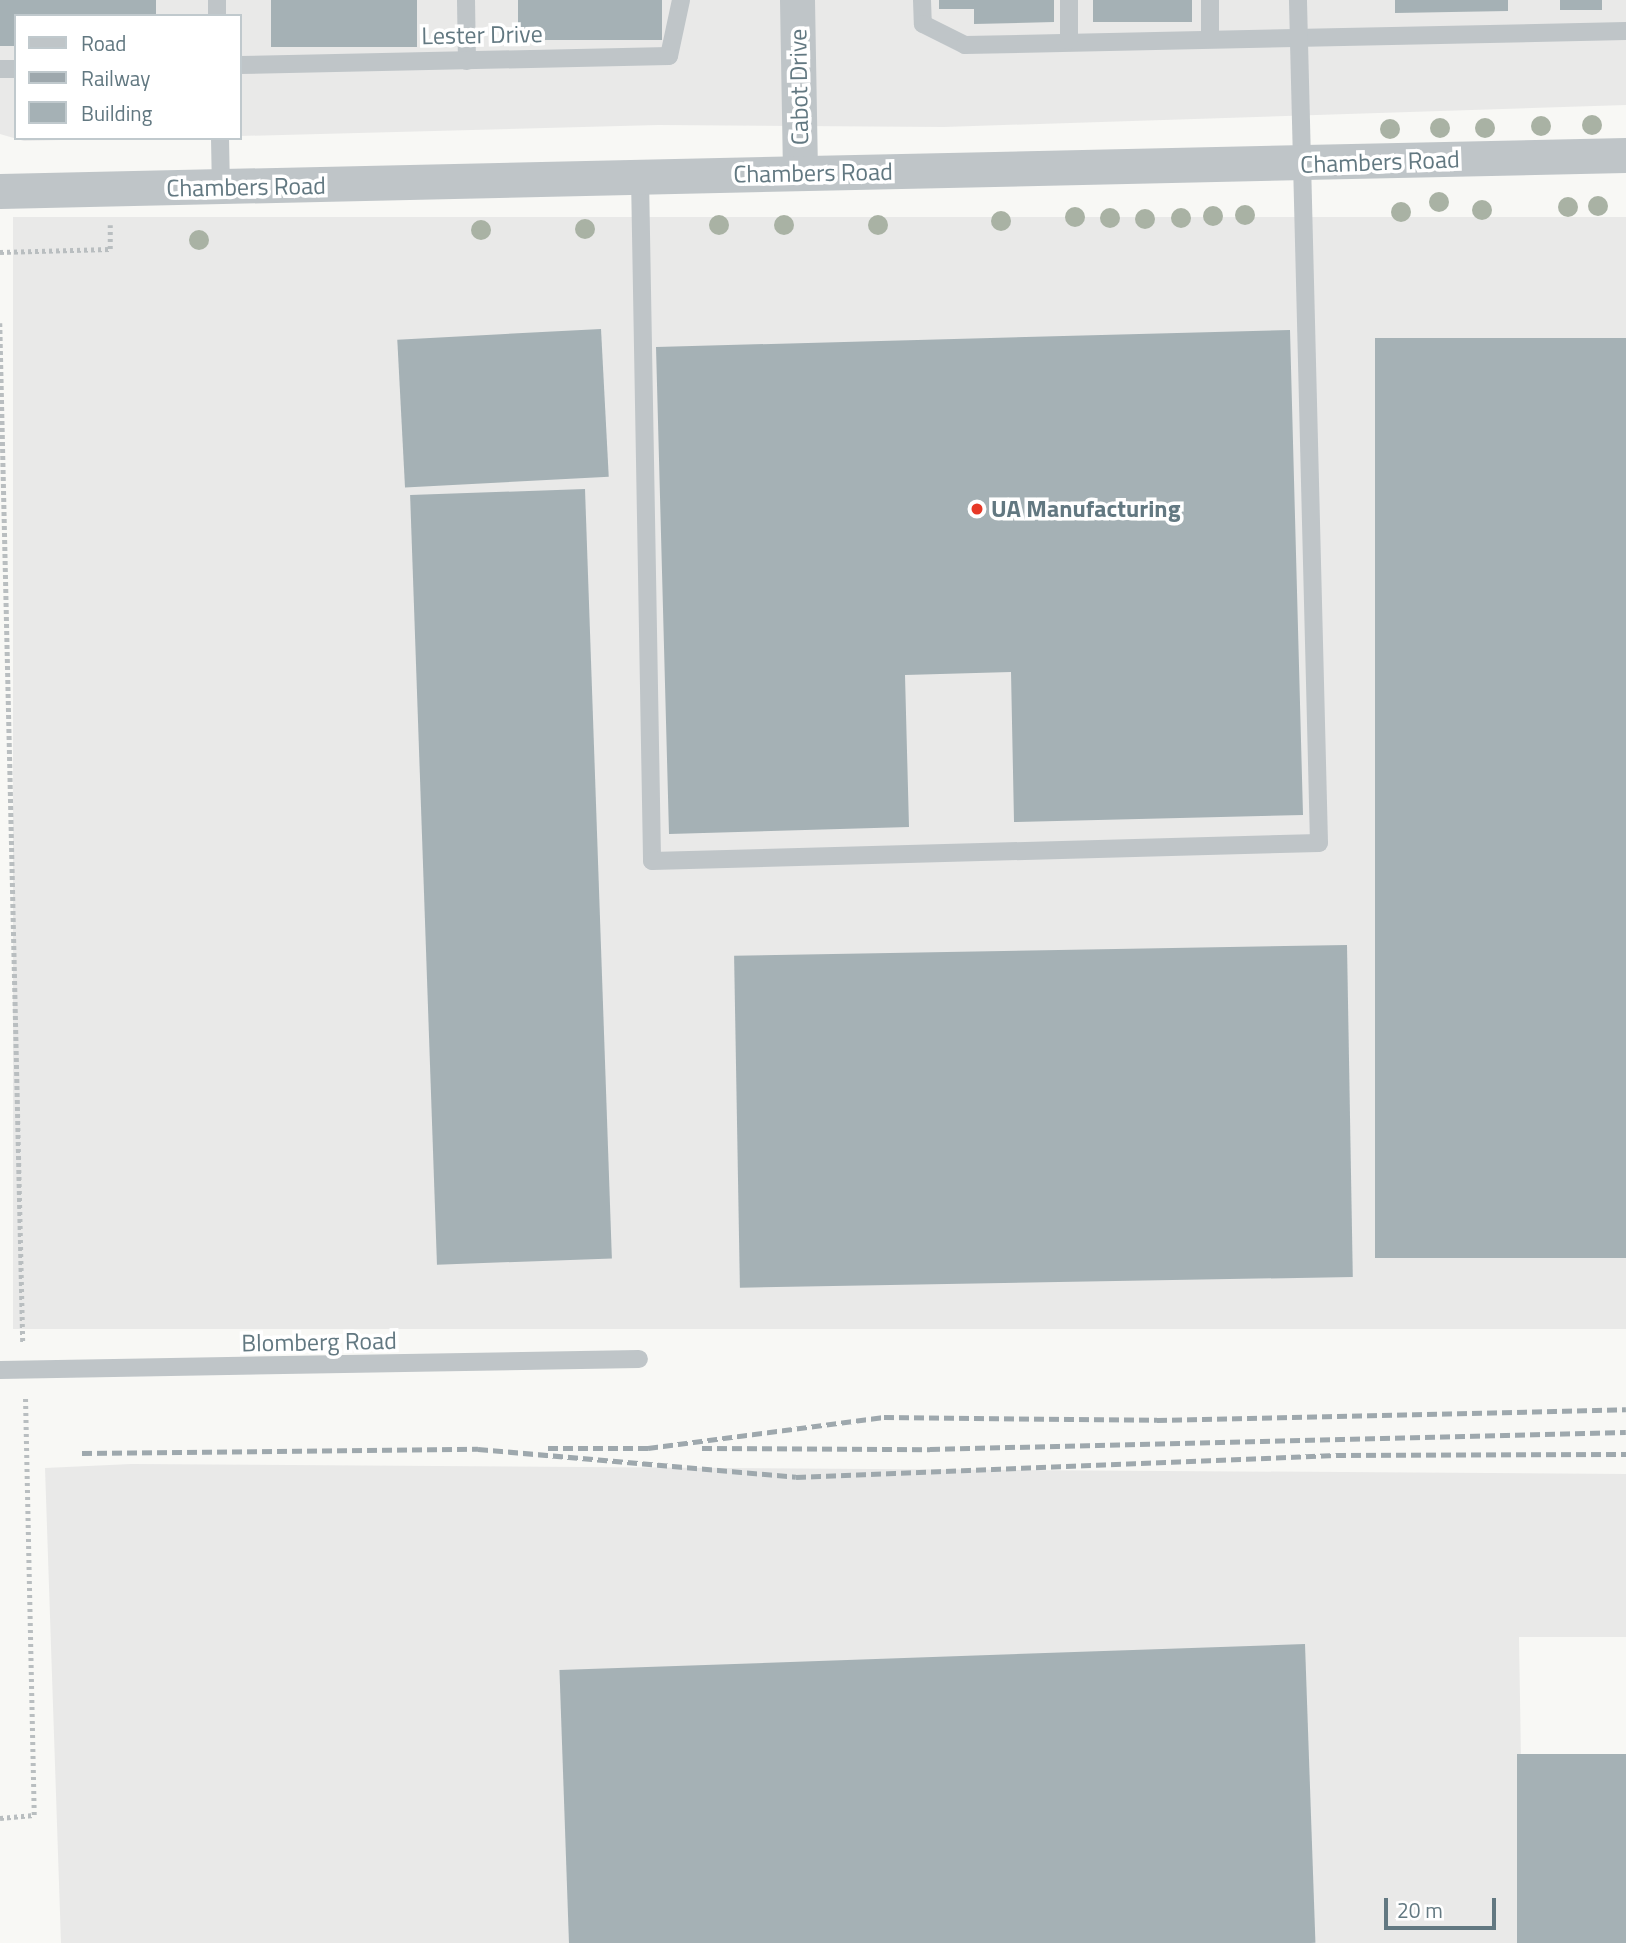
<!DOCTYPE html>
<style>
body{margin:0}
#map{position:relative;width:1626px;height:1943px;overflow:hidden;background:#f8f8f5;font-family:"Titillium Web",sans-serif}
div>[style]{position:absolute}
.built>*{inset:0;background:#e9e9e8;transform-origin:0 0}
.building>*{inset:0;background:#a5b1b5;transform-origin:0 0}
.path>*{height:4.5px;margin-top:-2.25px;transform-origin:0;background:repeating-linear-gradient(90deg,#b9bec0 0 3.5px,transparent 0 7px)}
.service>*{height:18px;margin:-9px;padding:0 9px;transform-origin:9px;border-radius:9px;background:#bfc5c8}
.minor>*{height:35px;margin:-17.5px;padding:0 17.5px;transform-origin:17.5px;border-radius:17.5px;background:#bfc5c8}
.rail>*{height:5px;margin-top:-2.5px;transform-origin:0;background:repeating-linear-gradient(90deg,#9ea8ad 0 10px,transparent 0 15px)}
.trees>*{width:20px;height:20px;margin:-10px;border-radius:50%;background:#a9b2a4}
.dots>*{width:19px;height:19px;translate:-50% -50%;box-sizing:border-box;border:4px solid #fff;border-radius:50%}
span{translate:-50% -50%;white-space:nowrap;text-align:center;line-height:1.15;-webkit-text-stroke:7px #fff;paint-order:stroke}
.street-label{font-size:24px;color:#627881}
.poi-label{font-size:24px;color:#627881;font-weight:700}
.left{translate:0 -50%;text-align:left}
.legend{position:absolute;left:14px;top:14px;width:228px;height:126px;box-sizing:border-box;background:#fff;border:2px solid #c0c9cd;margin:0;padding:9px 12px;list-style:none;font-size:21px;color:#627881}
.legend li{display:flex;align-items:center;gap:14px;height:35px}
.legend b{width:35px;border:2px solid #c0c9cd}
.scale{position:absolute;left:1384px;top:1898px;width:112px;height:32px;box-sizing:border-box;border:4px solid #627881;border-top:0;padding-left:9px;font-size:21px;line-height:24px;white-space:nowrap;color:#627881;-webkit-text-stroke:5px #fff;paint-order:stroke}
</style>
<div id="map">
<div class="built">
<i style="clip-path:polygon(0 0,1626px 0,1626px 105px,944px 127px,658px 125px,240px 136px,240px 16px,16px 16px,16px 138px,136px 138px,24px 141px,0 134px)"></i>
<i style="left:1626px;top:217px;width:1112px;height:1613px;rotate:90deg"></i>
<i style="clip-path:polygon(131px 1464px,1626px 1474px,1626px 1637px,1519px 1637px,1524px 1943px,61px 1943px,45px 1468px)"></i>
</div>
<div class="building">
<i style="clip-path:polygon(0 0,156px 0,156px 16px,16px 16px,16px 46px,0 46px)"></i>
<i style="left:271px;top:0;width:146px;height:47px"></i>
<i style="left:518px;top:0;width:144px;height:40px"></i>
<i style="clip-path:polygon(939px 0,1054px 0,1054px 22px,974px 24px,974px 9px,939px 9px)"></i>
<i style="left:1093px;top:0;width:99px;height:22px"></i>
<i style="clip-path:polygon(1395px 0,1508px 0,1508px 11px,1395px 13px)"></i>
<i style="left:1560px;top:0;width:42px;height:10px"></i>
<i style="left:601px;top:329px;width:148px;height:204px;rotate:87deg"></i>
<i style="clip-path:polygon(1290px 330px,1303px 815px,1014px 822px,1011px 672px,905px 675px,909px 827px,669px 834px,656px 347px)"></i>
<i style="left:1626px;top:338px;width:920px;height:251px;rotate:90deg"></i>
<i style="left:585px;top:489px;width:770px;height:175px;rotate:88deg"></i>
<i style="left:1347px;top:945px;width:332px;height:613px;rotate:89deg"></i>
<i style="left:1305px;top:1644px;width:299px;height:746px;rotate:88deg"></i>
<i style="left:1626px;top:1754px;width:189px;height:109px;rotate:90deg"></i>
</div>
<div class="path">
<i style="left:0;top:252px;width:110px;rotate:-1.6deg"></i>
<i style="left:110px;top:249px;width:24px;rotate:-90deg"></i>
<i style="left:0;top:323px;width:1021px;rotate:88.71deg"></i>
<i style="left:0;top:1818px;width:34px;rotate:-5deg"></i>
<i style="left:34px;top:1815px;width:417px;rotate:-91.2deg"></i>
</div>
<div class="service">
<i style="left:217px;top:0;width:16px;rotate:90deg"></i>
<i style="left:466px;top:0;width:61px;rotate:89.1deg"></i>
<i style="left:922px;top:0;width:24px;rotate:88deg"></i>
<i style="left:923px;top:24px;width:47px;rotate:26.6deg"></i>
<i style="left:965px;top:45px;width:661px;rotate:-1.21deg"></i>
<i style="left:1069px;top:0;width:41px;rotate:90deg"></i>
<i style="left:1210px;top:0;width:39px;rotate:90deg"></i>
<i style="left:240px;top:65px;width:429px;rotate:-1.2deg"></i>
<i style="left:669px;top:56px;width:57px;rotate:-77.9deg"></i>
<i style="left:0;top:69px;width:16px"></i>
<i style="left:220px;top:138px;width:50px;rotate:88.9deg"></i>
<i style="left:640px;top:177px;width:684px;rotate:88.99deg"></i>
<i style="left:652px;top:861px;width:667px;rotate:-1.55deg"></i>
<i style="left:1319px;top:843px;width:843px;rotate:-91.43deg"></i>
<i style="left:0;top:1370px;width:639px;rotate:-0.99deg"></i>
</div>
<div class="minor">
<i style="left:797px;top:0;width:173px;rotate:89deg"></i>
<i style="left:0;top:191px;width:1626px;rotate:-1.27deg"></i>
</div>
<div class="rail">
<i style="left:548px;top:1448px;width:100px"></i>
<i style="left:648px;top:1448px;width:238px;rotate:-7.5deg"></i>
<i style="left:884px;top:1417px;width:273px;rotate:0.6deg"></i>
<i style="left:1157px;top:1420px;width:469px;rotate:-1.3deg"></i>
<i style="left:702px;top:1448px;width:228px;rotate:0.3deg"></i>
<i style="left:930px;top:1449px;width:696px;rotate:-1.4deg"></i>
<i style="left:82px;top:1453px;width:396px;rotate:-0.6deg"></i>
<i style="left:478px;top:1449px;width:319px;rotate:5deg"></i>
<i style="left:796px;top:1477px;width:540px;rotate:-2.33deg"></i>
<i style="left:1336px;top:1455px;width:290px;rotate:-0.2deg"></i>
</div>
<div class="trees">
<i style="left:1592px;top:125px"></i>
<i style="left:1541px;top:126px"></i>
<i style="left:1440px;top:128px"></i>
<i style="left:1485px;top:128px"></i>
<i style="left:1390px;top:129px"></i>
<i style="left:1439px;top:202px"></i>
<i style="left:1598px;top:206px"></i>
<i style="left:1568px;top:207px"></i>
<i style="left:1482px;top:210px"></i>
<i style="left:1401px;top:212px"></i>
<i style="left:1245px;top:215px"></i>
<i style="left:1213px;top:216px"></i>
<i style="left:1075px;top:217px"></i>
<i style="left:1110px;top:218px"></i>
<i style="left:1181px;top:218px"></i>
<i style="left:1145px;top:219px"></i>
<i style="left:1001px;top:221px"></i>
<i style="left:719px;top:225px"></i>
<i style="left:784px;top:225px"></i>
<i style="left:878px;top:225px"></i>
<i style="left:585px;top:229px"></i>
<i style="left:481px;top:230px"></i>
<i style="left:199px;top:240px"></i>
</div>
<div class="dots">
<i style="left:977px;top:509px;background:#e73826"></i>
</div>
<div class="street-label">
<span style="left:482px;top:35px;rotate:-1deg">Lester Drive</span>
<span style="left:799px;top:87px;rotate:-91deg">Cabot Drive</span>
<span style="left:1380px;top:162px;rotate:-2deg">Chambers Road</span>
<span style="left:813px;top:173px;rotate:-1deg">Chambers Road</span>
<span style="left:246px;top:187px;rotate:-1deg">Chambers Road</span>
<span style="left:319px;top:1342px;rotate:-1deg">Blomberg Road</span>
</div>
<div class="poi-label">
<span class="left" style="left:991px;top:509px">UA Manufacturing</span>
</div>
<ul class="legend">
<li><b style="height:9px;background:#bfc5c8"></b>Road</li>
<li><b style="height:9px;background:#9ea8ad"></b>Railway</li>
<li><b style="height:19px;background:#a5b1b5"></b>Building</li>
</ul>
<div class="scale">20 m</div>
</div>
